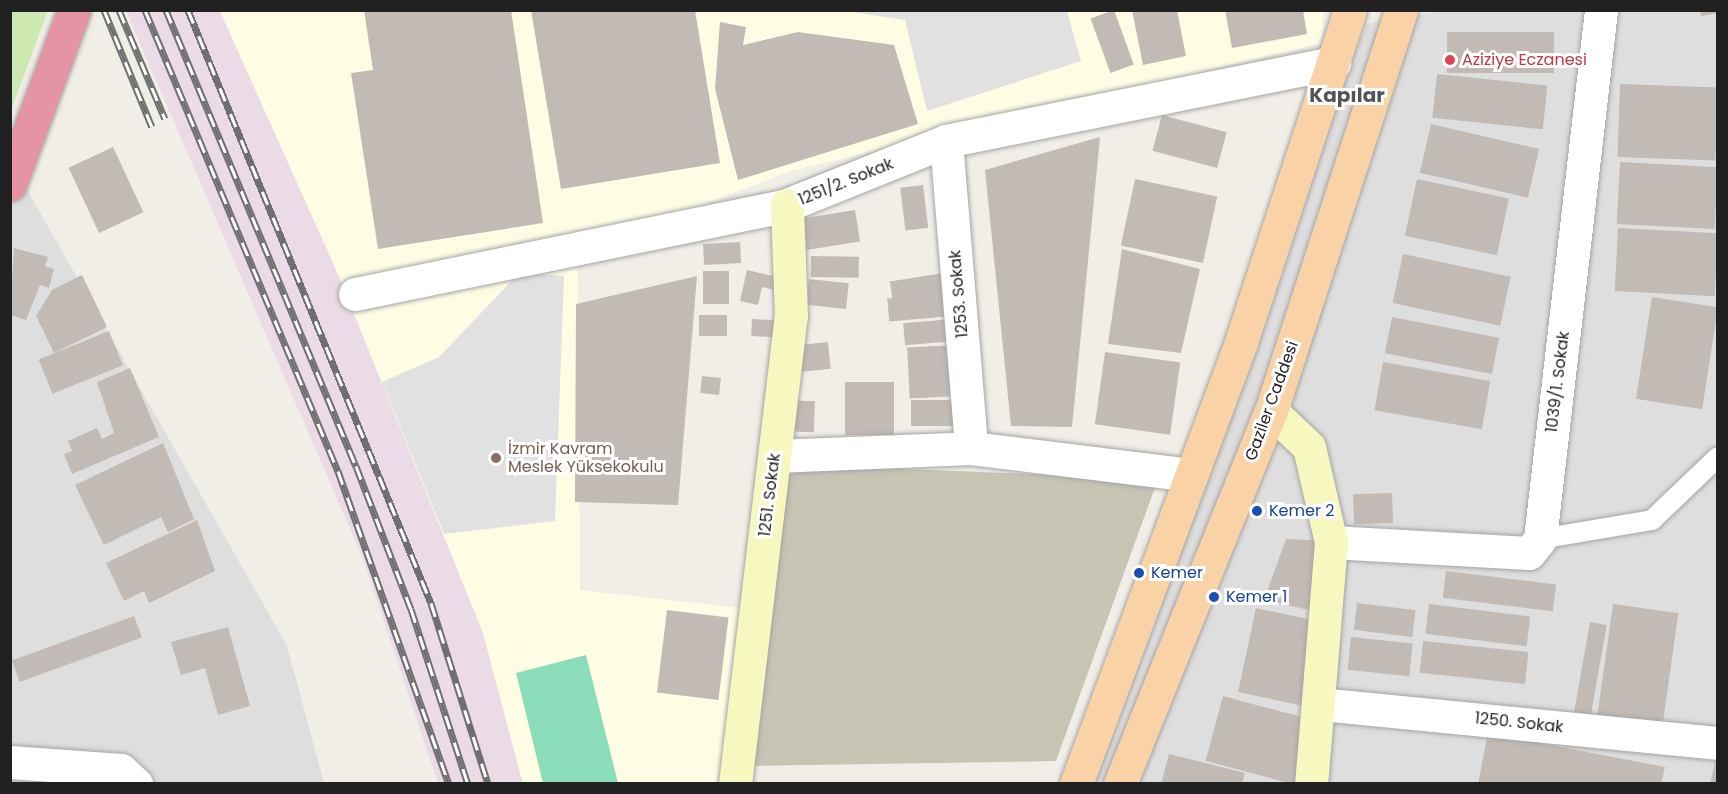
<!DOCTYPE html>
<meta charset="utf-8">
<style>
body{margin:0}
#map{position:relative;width:1728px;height:794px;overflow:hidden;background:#f1eee8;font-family:Poppins,sans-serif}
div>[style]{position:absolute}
.residential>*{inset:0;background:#dfdede}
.industrial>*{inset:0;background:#eadbe7}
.education>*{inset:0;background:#fefde4}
.construction>*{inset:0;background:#c6c5b4}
.grass>*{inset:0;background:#cee8b1}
.pitch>*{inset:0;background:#8adcba}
.parking>*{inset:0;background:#e1e1e1}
.building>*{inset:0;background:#c2bab5;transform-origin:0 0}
.roads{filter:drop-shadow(0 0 2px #a5a5a5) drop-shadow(0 0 2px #a5a5a5)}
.lane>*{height:20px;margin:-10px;padding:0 10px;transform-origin:10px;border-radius:10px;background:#fff}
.street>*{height:33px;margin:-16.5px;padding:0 16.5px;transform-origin:16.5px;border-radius:16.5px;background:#fff}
.secondary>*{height:33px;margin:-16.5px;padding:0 16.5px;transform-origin:16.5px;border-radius:16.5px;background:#f6f8c0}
.primary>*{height:33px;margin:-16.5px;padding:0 16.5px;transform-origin:16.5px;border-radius:16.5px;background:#f9d3a6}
.highway>*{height:33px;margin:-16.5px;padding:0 16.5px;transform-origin:16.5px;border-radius:16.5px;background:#e494a5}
.rail>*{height:7px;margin-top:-3.5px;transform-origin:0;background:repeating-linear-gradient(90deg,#fff 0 14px,#6f6f6f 0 28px);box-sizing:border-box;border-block:2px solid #6f6f6f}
.dots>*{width:16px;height:16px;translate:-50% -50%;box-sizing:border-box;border:3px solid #fff;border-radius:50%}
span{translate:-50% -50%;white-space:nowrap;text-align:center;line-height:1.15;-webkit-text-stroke:6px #fff;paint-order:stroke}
.health-label{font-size:16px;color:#be3a42}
.left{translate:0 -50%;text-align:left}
.street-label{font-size:16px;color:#212121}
.education-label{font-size:16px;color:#785e54}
.transit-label{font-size:16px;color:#164399}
.quarter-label{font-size:20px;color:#545454;font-weight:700}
.frame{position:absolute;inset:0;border:12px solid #212121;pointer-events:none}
</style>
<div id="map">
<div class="residential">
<i style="clip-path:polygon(1446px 10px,1717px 11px,1717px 783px,1081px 784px,1366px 24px)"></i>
<i style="clip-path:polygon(10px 178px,26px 188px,287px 646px,324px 783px,11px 783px)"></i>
</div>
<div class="industrial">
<i style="clip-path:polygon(126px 11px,220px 11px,338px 274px,483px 633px,523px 783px,438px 783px,363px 559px)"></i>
</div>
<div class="education">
<i style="clip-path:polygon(220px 11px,1323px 11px,1322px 43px,791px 171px,686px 211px,571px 240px,578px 273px,580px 590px,742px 608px,722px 783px,523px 784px,483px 633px,338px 274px)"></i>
</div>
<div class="construction">
<i style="clip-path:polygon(805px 465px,1158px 479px,1056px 761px,753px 766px,783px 475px)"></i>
</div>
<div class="grass">
<i style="clip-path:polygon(11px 10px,48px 11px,11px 110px,10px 11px)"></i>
</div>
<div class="pitch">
<i style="clip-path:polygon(586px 655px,618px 783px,543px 783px,516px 673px)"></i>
</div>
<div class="parking">
<i style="clip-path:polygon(844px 11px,1067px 11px,1081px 61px,927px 111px,905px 20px)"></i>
<i style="clip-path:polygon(519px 273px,564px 276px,555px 521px,444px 534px,382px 382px,439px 357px)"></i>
</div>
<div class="building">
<i style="clip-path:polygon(364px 10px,511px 10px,543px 223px,378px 249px,351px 73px,373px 70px)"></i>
<i style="clip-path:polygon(531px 10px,695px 10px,720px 163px,561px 189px)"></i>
<i style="left:1114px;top:10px;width:58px;height:25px;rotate:70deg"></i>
<i style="clip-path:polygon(1132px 10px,1177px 10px,1186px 56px,1143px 65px)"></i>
<i style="clip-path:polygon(1225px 10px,1303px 10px,1307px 34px,1232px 48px)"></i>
<i style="clip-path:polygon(1700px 10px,1718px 10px,1718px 13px,1701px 16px)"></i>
<i style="clip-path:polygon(720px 22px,746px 27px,743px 45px,798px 32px,894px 45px,918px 124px,738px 180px,715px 89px)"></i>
<i style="left:1447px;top:32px;width:107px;height:41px"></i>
<i style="left:1437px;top:74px;width:111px;height:44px;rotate:6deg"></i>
<i style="left:1620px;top:84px;width:98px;height:73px;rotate:2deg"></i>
<i style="left:1162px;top:115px;width:67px;height:37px;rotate:15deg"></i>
<i style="left:1431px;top:124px;width:111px;height:50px;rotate:13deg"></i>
<i style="clip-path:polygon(1100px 137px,1072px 427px,1011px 426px,985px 170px)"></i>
<i style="left:113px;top:147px;width:72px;height:49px;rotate:65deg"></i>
<i style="left:1620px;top:162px;width:98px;height:62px;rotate:3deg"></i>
<i style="left:1135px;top:179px;width:84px;height:68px;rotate:12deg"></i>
<i style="left:1417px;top:179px;width:94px;height:58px;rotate:12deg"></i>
<i style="left:923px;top:185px;width:43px;height:23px;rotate:83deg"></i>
<i style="left:855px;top:210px;width:32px;height:54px;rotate:81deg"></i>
<i style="left:1618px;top:228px;width:100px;height:63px;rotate:3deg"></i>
<i style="left:740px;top:242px;width:21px;height:37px;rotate:87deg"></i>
<i style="clip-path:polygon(14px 248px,48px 257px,45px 266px,54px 269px,49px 288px,40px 285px,26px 320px,10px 315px)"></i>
<i style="clip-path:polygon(1122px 249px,1200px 269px,1181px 353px,1108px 344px)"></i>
<i style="left:1403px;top:254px;width:110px;height:50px;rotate:12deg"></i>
<i style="left:811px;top:256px;width:48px;height:21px;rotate:1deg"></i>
<i style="clip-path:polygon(747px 270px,777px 277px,775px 290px,762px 287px,758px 305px,740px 301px)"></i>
<i style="left:703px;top:271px;width:26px;height:33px"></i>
<i style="left:950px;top:272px;width:20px;height:61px;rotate:81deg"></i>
<i style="clip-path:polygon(82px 275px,107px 327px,54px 353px,36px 316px,52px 290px)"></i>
<i style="clip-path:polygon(697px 276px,678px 505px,575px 502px,576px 304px)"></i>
<i style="left:809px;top:279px;width:40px;height:26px;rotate:6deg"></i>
<i style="left:951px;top:293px;width:23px;height:64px;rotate:85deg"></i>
<i style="left:1652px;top:297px;width:67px;height:103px;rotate:9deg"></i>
<i style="left:699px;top:315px;width:28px;height:21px"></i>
<i style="left:1392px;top:317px;width:109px;height:37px;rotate:11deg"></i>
<i style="left:752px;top:319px;width:22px;height:17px;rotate:3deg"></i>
<i style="left:953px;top:319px;width:22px;height:50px;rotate:85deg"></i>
<i style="left:109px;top:331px;width:37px;height:76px;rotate:68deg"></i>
<i style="left:828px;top:342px;width:27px;height:31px;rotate:84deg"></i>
<i style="left:956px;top:345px;width:51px;height:49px;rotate:87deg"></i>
<i style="left:1105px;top:352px;width:76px;height:73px;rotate:8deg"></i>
<i style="left:1383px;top:362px;width:109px;height:49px;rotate:10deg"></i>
<i style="clip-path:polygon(130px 368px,159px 437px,72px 474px,64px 454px,72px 451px,68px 441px,97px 428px,102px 439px,114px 433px,97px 382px)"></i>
<i style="left:702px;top:376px;width:19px;height:17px;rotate:6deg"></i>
<i style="left:845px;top:382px;width:49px;height:53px"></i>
<i style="left:782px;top:400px;width:33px;height:31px;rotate:2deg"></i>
<i style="left:962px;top:400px;width:26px;height:51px;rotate:90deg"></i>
<i style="clip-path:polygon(163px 443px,194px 519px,168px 532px,161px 517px,104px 545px,75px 485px)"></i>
<i style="left:1392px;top:493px;width:30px;height:39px;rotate:88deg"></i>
<i style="clip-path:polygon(197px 520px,215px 571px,149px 603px,144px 591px,124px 601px,106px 563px)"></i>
<i style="clip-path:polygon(1286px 539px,1328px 541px,1318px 612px,1264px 600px)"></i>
<i style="left:1446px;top:571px;width:111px;height:27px;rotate:7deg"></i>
<i style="left:1357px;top:603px;width:59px;height:27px;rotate:7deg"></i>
<i style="left:1429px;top:604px;width:102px;height:30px;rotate:7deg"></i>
<i style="left:1613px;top:604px;width:66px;height:112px;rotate:8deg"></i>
<i style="left:1256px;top:608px;width:67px;height:86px;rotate:12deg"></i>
<i style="left:667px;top:610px;width:62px;height:83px;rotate:7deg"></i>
<i style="left:134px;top:616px;width:23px;height:130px;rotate:70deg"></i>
<i style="left:1590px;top:622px;width:17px;height:91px;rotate:10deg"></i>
<i style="clip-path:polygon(228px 627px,250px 706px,218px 715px,205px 668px,181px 675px,171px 642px)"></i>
<i style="left:1351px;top:637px;width:62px;height:33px;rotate:6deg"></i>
<i style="left:1423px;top:641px;width:106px;height:32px;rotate:6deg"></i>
<i style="left:1223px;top:696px;width:92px;height:67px;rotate:15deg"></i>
<i style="clip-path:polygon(1488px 733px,1665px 767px,1661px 784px,1478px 784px)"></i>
<i style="clip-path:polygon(1169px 754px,1245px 773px,1242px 784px,1161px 784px)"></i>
<i style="clip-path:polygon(1717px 754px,1718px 784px,1710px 784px)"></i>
</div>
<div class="roads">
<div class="lane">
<i style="left:1540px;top:539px;width:114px;rotate:-9.6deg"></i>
<i style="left:1652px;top:520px;width:91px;rotate:-43.7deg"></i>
</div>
<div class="street">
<i style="left:946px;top:141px;width:308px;rotate:85.3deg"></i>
<i style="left:355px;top:294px;width:441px;rotate:-11.6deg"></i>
<i style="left:787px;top:205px;width:171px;rotate:-21.9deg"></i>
<i style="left:946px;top:141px;width:396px;rotate:-11.4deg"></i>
<i style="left:775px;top:456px;width:196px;rotate:-2.3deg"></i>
<i style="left:971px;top:448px;width:221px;rotate:7deg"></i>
<i style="left:1331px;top:542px;width:198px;rotate:3.2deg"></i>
<i style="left:1529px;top:553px;width:18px;rotate:-52deg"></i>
<i style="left:1540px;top:539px;width:533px;rotate:-83.42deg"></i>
<i style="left:1320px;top:704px;width:400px;rotate:5.6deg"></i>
<i style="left:10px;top:762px;width:111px;rotate:4.1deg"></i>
<i style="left:121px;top:770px;width:21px;rotate:43deg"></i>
</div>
<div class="secondary">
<i style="left:1271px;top:411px;width:52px;rotate:43.5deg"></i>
<i style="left:1309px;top:447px;width:98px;rotate:77deg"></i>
<i style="left:1331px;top:542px;width:243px;rotate:94.7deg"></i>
<i style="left:735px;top:784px;width:471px;rotate:-83.2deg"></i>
<i style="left:791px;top:316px;width:111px;rotate:-92.1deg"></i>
</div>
<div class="primary">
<i style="left:1076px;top:784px;width:472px;rotate:-69.5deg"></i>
<i style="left:1241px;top:342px;width:349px;rotate:-71.8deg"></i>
<i style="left:1120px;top:784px;width:402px;rotate:-68deg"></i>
<i style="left:1271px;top:411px;width:422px;rotate:-72deg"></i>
</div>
<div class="highway">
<i style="left:10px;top:184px;width:185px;rotate:-69.8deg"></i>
</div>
</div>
<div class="rail">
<i style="left:104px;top:10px;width:126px;rotate:67.7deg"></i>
<i style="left:119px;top:10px;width:118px;rotate:67.1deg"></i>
<i style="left:145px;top:10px;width:500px;rotate:67.3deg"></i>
<i style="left:338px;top:471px;width:332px;rotate:70.5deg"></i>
<i style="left:166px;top:10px;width:494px;rotate:67.4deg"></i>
<i style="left:356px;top:466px;width:153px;rotate:69deg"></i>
<i style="left:411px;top:609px;width:184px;rotate:72deg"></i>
<i style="left:188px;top:10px;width:641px;rotate:67.72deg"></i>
<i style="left:431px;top:603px;width:190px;rotate:72.5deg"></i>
</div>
<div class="dots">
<i style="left:1450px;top:60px;background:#e0444e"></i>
<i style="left:496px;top:458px;background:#8d6e63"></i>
<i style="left:1257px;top:511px;background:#1a4fb4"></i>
<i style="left:1139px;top:573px;background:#1a4fb4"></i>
<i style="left:1214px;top:597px;background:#1a4fb4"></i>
</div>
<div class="health-label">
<span class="left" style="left:1462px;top:60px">Aziziye Eczanesi</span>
</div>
<div class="street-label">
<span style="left:846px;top:182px;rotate:-22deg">1251/2. Sokak</span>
<span style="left:959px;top:294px;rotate:-95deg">1253. Sokak</span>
<span style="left:1558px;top:382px;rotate:-83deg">1039/1. Sokak</span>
<span style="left:1272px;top:401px;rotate:-70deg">Gaziler Caddesi</span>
<span style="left:770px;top:495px;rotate:-83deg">1251. Sokak</span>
<span style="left:1519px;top:723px;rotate:6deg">1250. Sokak</span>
</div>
<div class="education-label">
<span class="left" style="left:508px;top:458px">İzmir Kavram<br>Meslek Yüksekokulu</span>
</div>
<div class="transit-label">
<span class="left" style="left:1269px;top:511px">Kemer 2</span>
<span class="left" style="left:1151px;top:573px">Kemer</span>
<span class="left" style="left:1226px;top:597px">Kemer 1</span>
</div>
<div class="quarter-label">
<span style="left:1347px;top:95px">Kapılar</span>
</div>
<div class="frame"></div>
</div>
